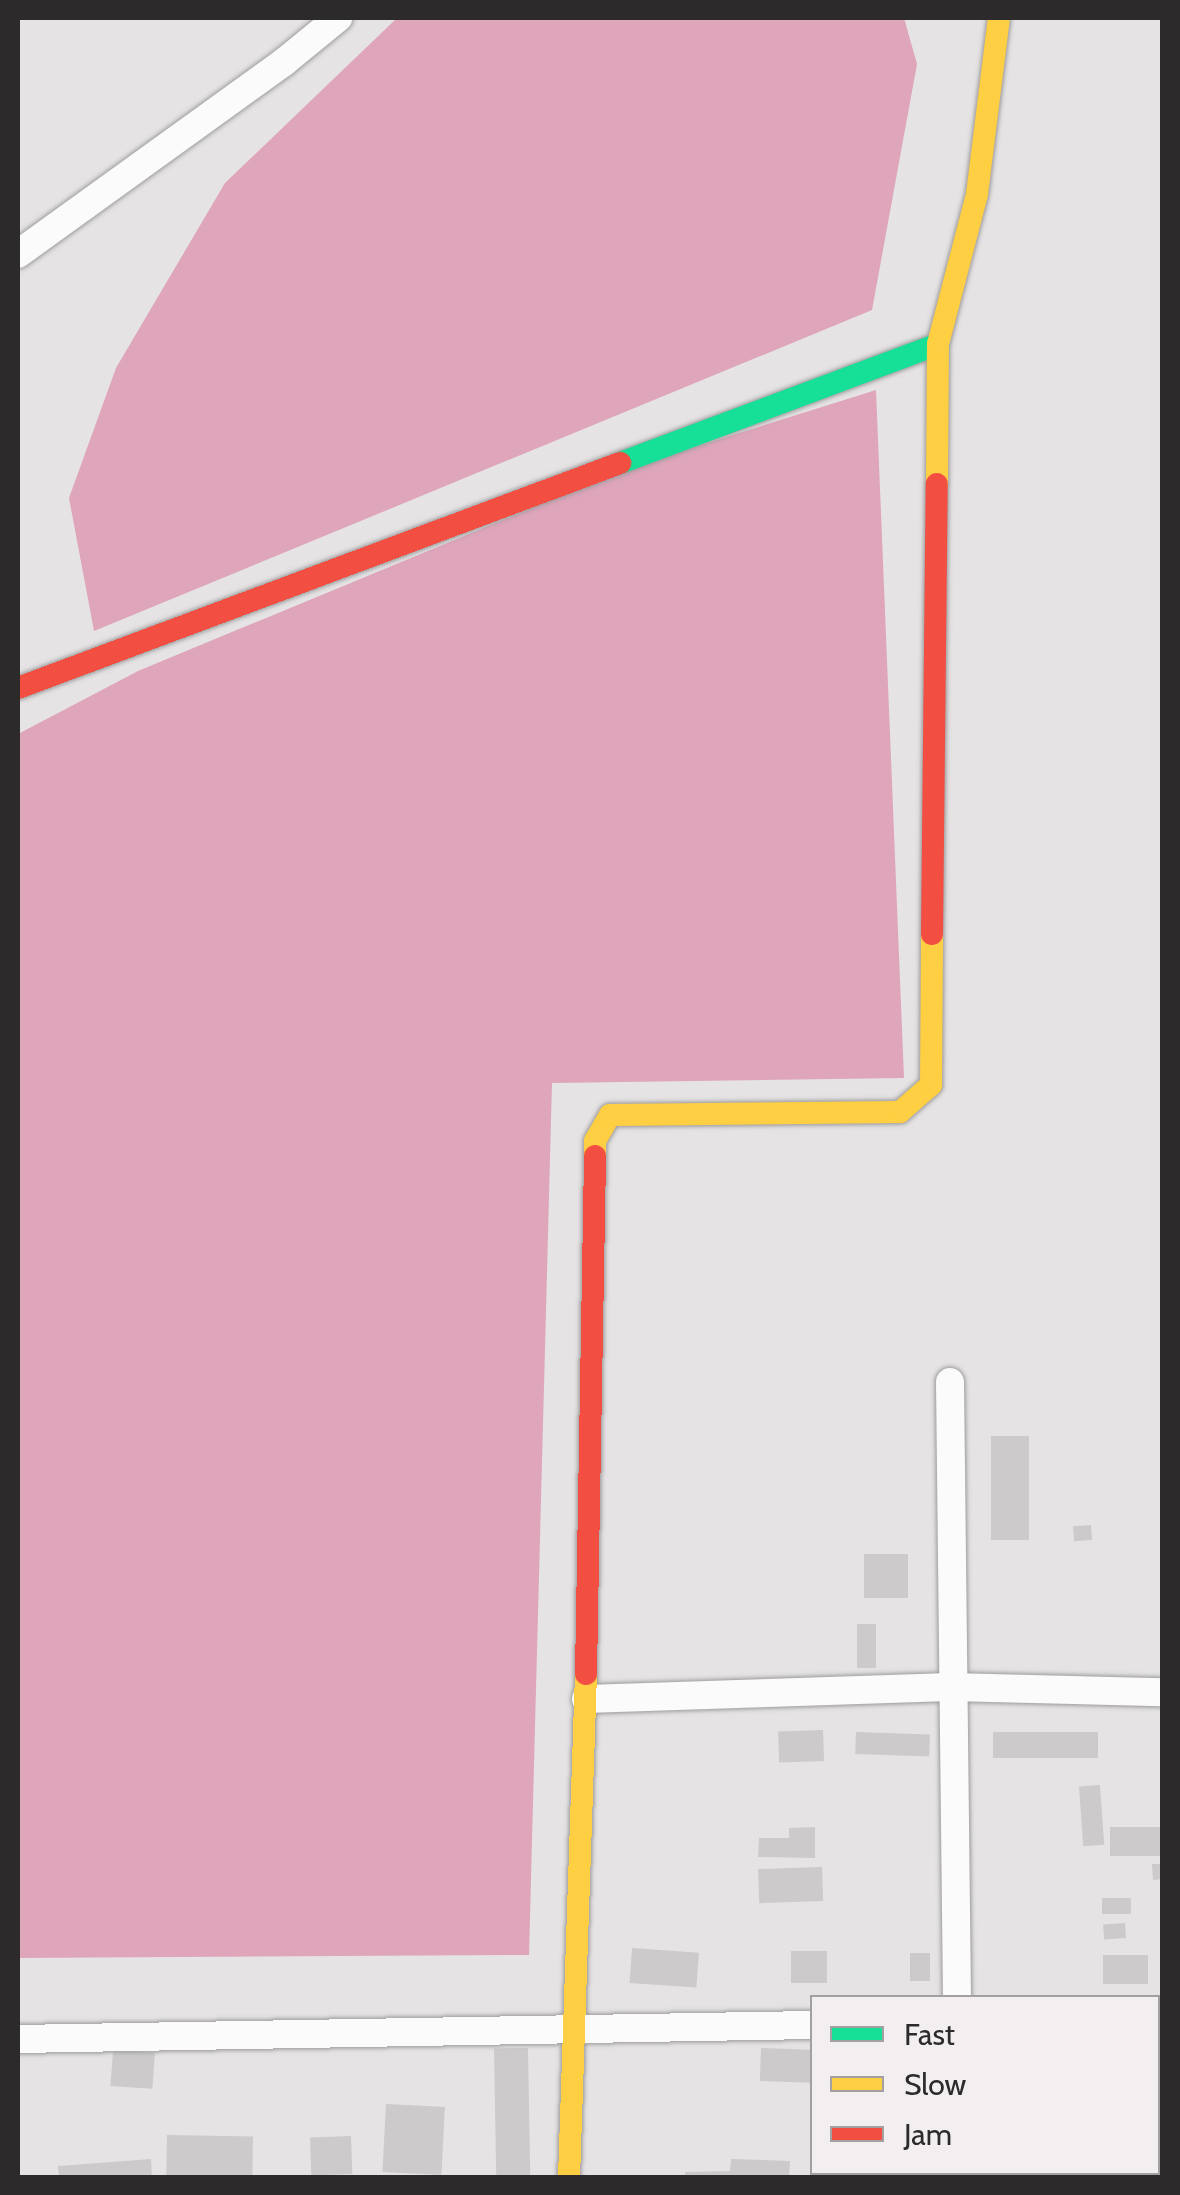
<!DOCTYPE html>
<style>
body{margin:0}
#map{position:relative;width:1180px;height:2195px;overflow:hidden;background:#e5e3e4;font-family:Cabin,sans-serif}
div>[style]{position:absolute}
.water>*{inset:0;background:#dfa5bb}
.building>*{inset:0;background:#cccacb;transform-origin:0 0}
.roads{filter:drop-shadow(0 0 2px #9e9c9d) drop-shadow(0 0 2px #9e9c9d)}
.street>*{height:28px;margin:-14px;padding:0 14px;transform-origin:14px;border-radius:14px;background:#fbfbfb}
.fast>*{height:22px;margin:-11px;padding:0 11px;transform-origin:11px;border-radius:11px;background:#16e098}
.slow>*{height:22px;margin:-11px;padding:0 11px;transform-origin:11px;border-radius:11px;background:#ffcf43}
.jam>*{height:22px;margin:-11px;padding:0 11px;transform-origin:11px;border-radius:11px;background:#f24e42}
span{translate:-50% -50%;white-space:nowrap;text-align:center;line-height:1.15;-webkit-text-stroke:8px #f3eff1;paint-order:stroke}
.frame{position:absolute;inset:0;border:20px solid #2c2a2a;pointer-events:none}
.legend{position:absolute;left:810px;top:1995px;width:350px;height:180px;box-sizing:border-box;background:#f3eff1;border:2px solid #a3a0a1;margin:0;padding:12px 18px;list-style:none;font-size:30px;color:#2c2a2a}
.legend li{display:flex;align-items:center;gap:20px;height:50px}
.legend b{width:50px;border:2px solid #a3a0a1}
</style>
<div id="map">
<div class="water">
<i style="clip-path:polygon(397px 18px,904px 18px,917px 64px,872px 310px,94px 631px,69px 498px,116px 368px,225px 183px)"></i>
<i style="clip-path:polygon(876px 390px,904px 1078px,552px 1083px,529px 1955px,18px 1958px,18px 734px,138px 671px,628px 468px)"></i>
</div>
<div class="building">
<i style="left:991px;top:1436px;width:38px;height:104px"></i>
<i style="left:1091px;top:1525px;width:15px;height:18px;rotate:86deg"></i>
<i style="left:864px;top:1554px;width:44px;height:44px"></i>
<i style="left:857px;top:1624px;width:19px;height:44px"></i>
<i style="left:823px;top:1730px;width:31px;height:45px;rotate:88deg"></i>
<i style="left:856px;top:1732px;width:74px;height:22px;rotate:2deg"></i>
<i style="left:1098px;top:1732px;width:26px;height:105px;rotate:90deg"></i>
<i style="left:1100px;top:1785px;width:60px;height:21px;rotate:86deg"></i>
<i style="clip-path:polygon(815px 1827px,815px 1858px,758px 1857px,759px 1838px,789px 1838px,789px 1828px)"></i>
<i style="left:1162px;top:1827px;width:29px;height:52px;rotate:90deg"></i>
<i style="clip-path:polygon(1152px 1864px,1162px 1864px,1162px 1879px,1153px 1880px)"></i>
<i style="left:822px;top:1867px;width:34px;height:64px;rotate:88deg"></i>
<i style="left:1102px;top:1898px;width:29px;height:16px"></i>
<i style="left:1125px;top:1923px;width:15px;height:22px;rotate:86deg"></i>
<i style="left:632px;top:1948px;width:67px;height:35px;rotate:4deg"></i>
<i style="left:827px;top:1951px;width:32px;height:36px;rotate:90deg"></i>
<i style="left:910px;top:1953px;width:20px;height:28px"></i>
<i style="left:1148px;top:1955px;width:29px;height:45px;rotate:90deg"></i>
<i style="left:528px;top:2048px;width:127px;height:34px;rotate:89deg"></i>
<i style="left:761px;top:2048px;width:51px;height:33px;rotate:2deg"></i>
<i style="left:113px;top:2050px;width:42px;height:36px;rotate:4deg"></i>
<i style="left:1158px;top:2095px;width:4px;height:73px"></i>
<i style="left:386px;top:2104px;width:59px;height:68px;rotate:3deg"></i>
<i style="left:167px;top:2135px;width:86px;height:41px;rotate:1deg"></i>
<i style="left:351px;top:2136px;width:38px;height:41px;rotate:88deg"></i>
<i style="clip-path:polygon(151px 2159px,152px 2178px,59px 2178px,58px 2166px)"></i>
<i style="clip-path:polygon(731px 2159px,790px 2161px,789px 2178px,685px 2178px,685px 2172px,730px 2171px)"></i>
</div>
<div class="roads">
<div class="street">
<i style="left:18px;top:254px;width:328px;rotate:-35.8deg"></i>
<i style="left:284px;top:62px;width:70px;rotate:-39.2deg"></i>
<i style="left:950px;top:1382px;width:616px;rotate:89.35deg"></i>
<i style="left:586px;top:1699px;width:364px;rotate:-1.9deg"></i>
<i style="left:950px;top:1687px;width:212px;rotate:1.4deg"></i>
<i style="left:1158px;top:2026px;width:4px"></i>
<i style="left:18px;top:2039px;width:794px;rotate:-1.01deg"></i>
<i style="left:956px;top:2178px;width:6px;rotate:-90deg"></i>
</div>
<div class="fast">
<i style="left:620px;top:463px;width:340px;rotate:-20.5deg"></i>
</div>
<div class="slow">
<i style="left:937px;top:484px;width:140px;rotate:-89.6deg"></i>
<i style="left:938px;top:344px;width:155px;rotate:-75.4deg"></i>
<i style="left:977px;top:194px;width:177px;rotate:-82.9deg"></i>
<i style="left:595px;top:1156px;width:15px;rotate:-90deg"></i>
<i style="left:595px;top:1141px;width:30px;rotate:-60deg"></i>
<i style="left:610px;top:1115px;width:290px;rotate:-0.6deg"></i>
<i style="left:900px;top:1112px;width:41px;rotate:-41.1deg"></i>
<i style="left:931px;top:1085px;width:151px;rotate:-89.6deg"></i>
<i style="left:569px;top:2178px;width:504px;rotate:-88.07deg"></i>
</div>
<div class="jam">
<i style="left:18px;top:688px;width:643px;rotate:-20.49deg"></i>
<i style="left:932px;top:934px;width:450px;rotate:-89.4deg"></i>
<i style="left:586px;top:1674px;width:518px;rotate:-89deg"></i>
</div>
</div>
<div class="frame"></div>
<ul class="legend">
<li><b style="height:12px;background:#16e098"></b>Fast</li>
<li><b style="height:12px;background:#ffcf43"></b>Slow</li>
<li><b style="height:12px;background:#f24e42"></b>Jam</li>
</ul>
</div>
